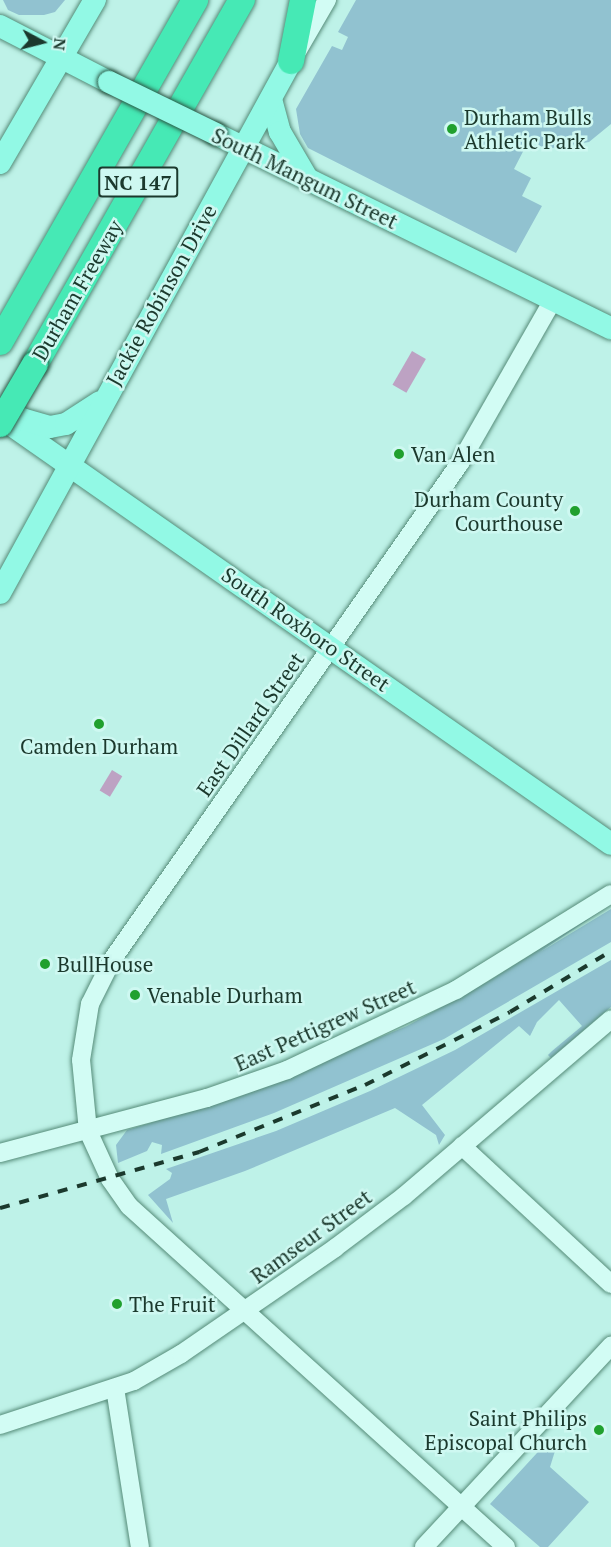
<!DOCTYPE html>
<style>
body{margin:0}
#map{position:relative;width:611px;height:1547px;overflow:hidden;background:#bef2e8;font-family:"PT Serif",serif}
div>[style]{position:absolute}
.green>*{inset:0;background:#91c2d0}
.water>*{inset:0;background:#bda2c3;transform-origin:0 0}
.roads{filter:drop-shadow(0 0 2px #558b78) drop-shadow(0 0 2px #558b78)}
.minor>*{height:18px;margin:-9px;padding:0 9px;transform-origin:9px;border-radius:9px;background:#d2fcf4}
.major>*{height:22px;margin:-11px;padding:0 11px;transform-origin:11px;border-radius:11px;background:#92f9e5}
.highway>*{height:26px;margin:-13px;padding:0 13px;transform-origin:13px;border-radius:13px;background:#46e9b5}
.rail>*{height:4px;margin-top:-2px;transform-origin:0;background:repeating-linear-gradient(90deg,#1b392d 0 10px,transparent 0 20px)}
.bridges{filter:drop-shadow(0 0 2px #2a5845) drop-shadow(0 0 2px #2a5845)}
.major-bridge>*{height:22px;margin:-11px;padding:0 11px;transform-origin:11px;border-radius:11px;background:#92f9e5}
.highway-bridge>*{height:26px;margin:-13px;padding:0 13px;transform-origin:13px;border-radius:13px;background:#46e9b5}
.dots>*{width:16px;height:16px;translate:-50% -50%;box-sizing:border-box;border:3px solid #cef8f1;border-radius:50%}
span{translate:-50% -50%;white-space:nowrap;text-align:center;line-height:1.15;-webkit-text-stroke:5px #cef8f1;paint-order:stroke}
.shield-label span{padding:2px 4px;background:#cef8f1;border:2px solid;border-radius:4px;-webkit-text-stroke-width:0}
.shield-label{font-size:20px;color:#1b392d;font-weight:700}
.poi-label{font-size:21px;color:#1b392d}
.left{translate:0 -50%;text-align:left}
.right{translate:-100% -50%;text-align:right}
.street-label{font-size:21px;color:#1b392d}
.north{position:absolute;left:12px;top:12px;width:60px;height:60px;-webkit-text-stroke:4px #cef8f1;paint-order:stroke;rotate:97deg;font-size:16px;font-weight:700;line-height:24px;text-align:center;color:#1b392d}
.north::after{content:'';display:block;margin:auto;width:21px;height:27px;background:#1b392d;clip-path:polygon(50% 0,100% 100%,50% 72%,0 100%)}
</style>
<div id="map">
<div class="green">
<i style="clip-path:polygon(3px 0,65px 0,55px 12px,44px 15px,19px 15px,8px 10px)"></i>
<i style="clip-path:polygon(356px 0,611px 0,611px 124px,589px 142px,546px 149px,529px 140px,514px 169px,531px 178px,522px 196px,542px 206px,516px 253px,308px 148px,300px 134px,296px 109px,332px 46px,342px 50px,348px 37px,338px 32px)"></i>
<i style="clip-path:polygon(611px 904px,540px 952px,611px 909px,611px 942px,444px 1039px,274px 1113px,161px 1154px,162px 1145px,152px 1142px,147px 1151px,118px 1163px,116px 1145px,127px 1130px,238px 1096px,407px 1026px,487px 982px)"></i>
<i style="clip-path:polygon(611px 960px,611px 1007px,551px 1058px,548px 1055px,552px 1051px,582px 1026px,559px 1000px,537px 1022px,530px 1036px,519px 1026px,422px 1105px,445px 1135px,439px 1145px,436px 1135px,395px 1108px,245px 1171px,166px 1199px,173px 1223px,148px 1195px,170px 1179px,172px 1173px,166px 1169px,276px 1131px,370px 1091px,455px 1050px)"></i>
<i style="clip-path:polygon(548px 1441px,555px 1451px,550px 1467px,589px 1502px,548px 1547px,540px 1547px,490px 1504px)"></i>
</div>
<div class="water">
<i style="left:412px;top:351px;width:16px;height:39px;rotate:30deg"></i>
<i style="left:112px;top:770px;width:12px;height:24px;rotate:31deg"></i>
</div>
<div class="roads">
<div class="minor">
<i style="left:298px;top:50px;width:58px;rotate:-59.9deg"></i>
<i style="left:462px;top:1146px;width:203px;rotate:42.8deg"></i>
<i style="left:0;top:1153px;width:214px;rotate:-14.9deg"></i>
<i style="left:207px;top:1098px;width:85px;rotate:-19.3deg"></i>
<i style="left:287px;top:1070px;width:187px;rotate:-25.3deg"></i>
<i style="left:456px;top:990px;width:182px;rotate:-31.8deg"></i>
<i style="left:115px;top:1388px;width:161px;rotate:81.1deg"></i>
<i style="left:0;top:1425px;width:141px;rotate:-18.2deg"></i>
<i style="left:134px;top:1381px;width:54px;rotate:-29.9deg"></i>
<i style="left:181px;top:1354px;width:187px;rotate:-34.5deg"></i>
<i style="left:335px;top:1248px;width:86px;rotate:-37deg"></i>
<i style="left:404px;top:1196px;width:272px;rotate:-40.5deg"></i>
<i style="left:424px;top:1547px;width:275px;rotate:-47.1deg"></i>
<i style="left:506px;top:1547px;width:508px;rotate:-137.87deg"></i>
<i style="left:129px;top:1206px;width:33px;rotate:-125deg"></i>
<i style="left:110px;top:1179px;width:53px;rotate:-114.6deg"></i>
<i style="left:88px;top:1131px;width:71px;rotate:-95.6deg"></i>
<i style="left:81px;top:1060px;width:57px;rotate:-80.9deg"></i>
<i style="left:90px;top:1004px;width:49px;rotate:-63.4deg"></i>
<i style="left:112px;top:960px;width:607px;rotate:-55deg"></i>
<i style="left:460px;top:463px;width:188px;rotate:-60.3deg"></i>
</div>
<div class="major">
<i style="left:0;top:26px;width:123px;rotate:27.2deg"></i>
<i style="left:271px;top:99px;width:34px;rotate:75deg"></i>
<i style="left:280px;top:132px;width:53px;rotate:59.6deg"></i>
<i style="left:216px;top:134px;width:440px;rotate:26.2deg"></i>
<i style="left:0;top:163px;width:189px;rotate:-59.8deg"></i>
<i style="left:0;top:417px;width:745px;rotate:34.95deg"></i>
<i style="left:9px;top:423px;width:14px;rotate:-17deg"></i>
<i style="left:22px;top:419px;width:29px;rotate:16deg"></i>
<i style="left:50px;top:427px;width:16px;rotate:-11deg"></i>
<i style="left:66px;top:424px;width:40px;rotate:-32.9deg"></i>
<i style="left:0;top:593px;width:606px;rotate:-61.32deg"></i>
</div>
<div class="highway">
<i style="left:291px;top:61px;width:62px;rotate:-78.9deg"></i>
<i style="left:0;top:342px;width:394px;rotate:-60.3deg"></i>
<i style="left:35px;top:364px;width:419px;rotate:-60.4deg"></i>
</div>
</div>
<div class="rail">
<i style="left:0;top:1208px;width:207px;rotate:-15.7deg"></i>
<i style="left:199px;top:1152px;width:179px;rotate:-22deg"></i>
<i style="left:365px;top:1085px;width:162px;rotate:-26.7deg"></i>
<i style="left:510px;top:1012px;width:118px;rotate:-31.1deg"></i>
</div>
<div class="bridges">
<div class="major-bridge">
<i style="left:109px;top:82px;width:119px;rotate:25.9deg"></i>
</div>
<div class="highway-bridge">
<i style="left:0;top:424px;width:69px;rotate:-59.7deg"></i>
</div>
</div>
<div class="dots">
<i style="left:452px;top:129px;background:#20a02e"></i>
<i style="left:399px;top:454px;background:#20a02e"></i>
<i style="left:575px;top:511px;background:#20a02e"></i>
<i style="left:99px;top:724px;background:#20a02e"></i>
<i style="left:45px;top:964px;background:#20a02e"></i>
<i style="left:135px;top:995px;background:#20a02e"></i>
<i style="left:117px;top:1304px;background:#20a02e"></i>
<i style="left:599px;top:1430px;background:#20a02e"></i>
</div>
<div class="shield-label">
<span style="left:138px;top:182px">NC 147</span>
</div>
<div class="poi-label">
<span class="left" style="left:464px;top:129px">Durham Bulls<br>Athletic Park</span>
<span class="left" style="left:411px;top:454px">Van Alen</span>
<span class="right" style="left:563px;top:511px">Durham County<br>Courthouse</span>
<span style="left:99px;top:746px">Camden Durham</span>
<span class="left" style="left:57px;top:964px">BullHouse</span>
<span class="left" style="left:147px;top:995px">Venable Durham</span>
<span class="left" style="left:129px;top:1304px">The Fruit</span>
<span class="right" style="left:587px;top:1430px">Saint Philips<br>Episcopal Church</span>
</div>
<div class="street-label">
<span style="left:305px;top:178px;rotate:26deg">South Mangum Street</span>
<span style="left:77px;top:290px;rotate:-60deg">Durham Freeway</span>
<span style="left:161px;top:295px;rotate:-61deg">Jackie Robinson Drive</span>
<span style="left:306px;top:629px;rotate:35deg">South Roxboro Street</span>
<span style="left:250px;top:724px;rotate:-55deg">East Dillard Street</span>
<span style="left:325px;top:1025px;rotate:-24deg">East Pettigrew Street</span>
<span style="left:311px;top:1236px;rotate:-36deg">Ramseur Street</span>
</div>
<div class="north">N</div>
</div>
